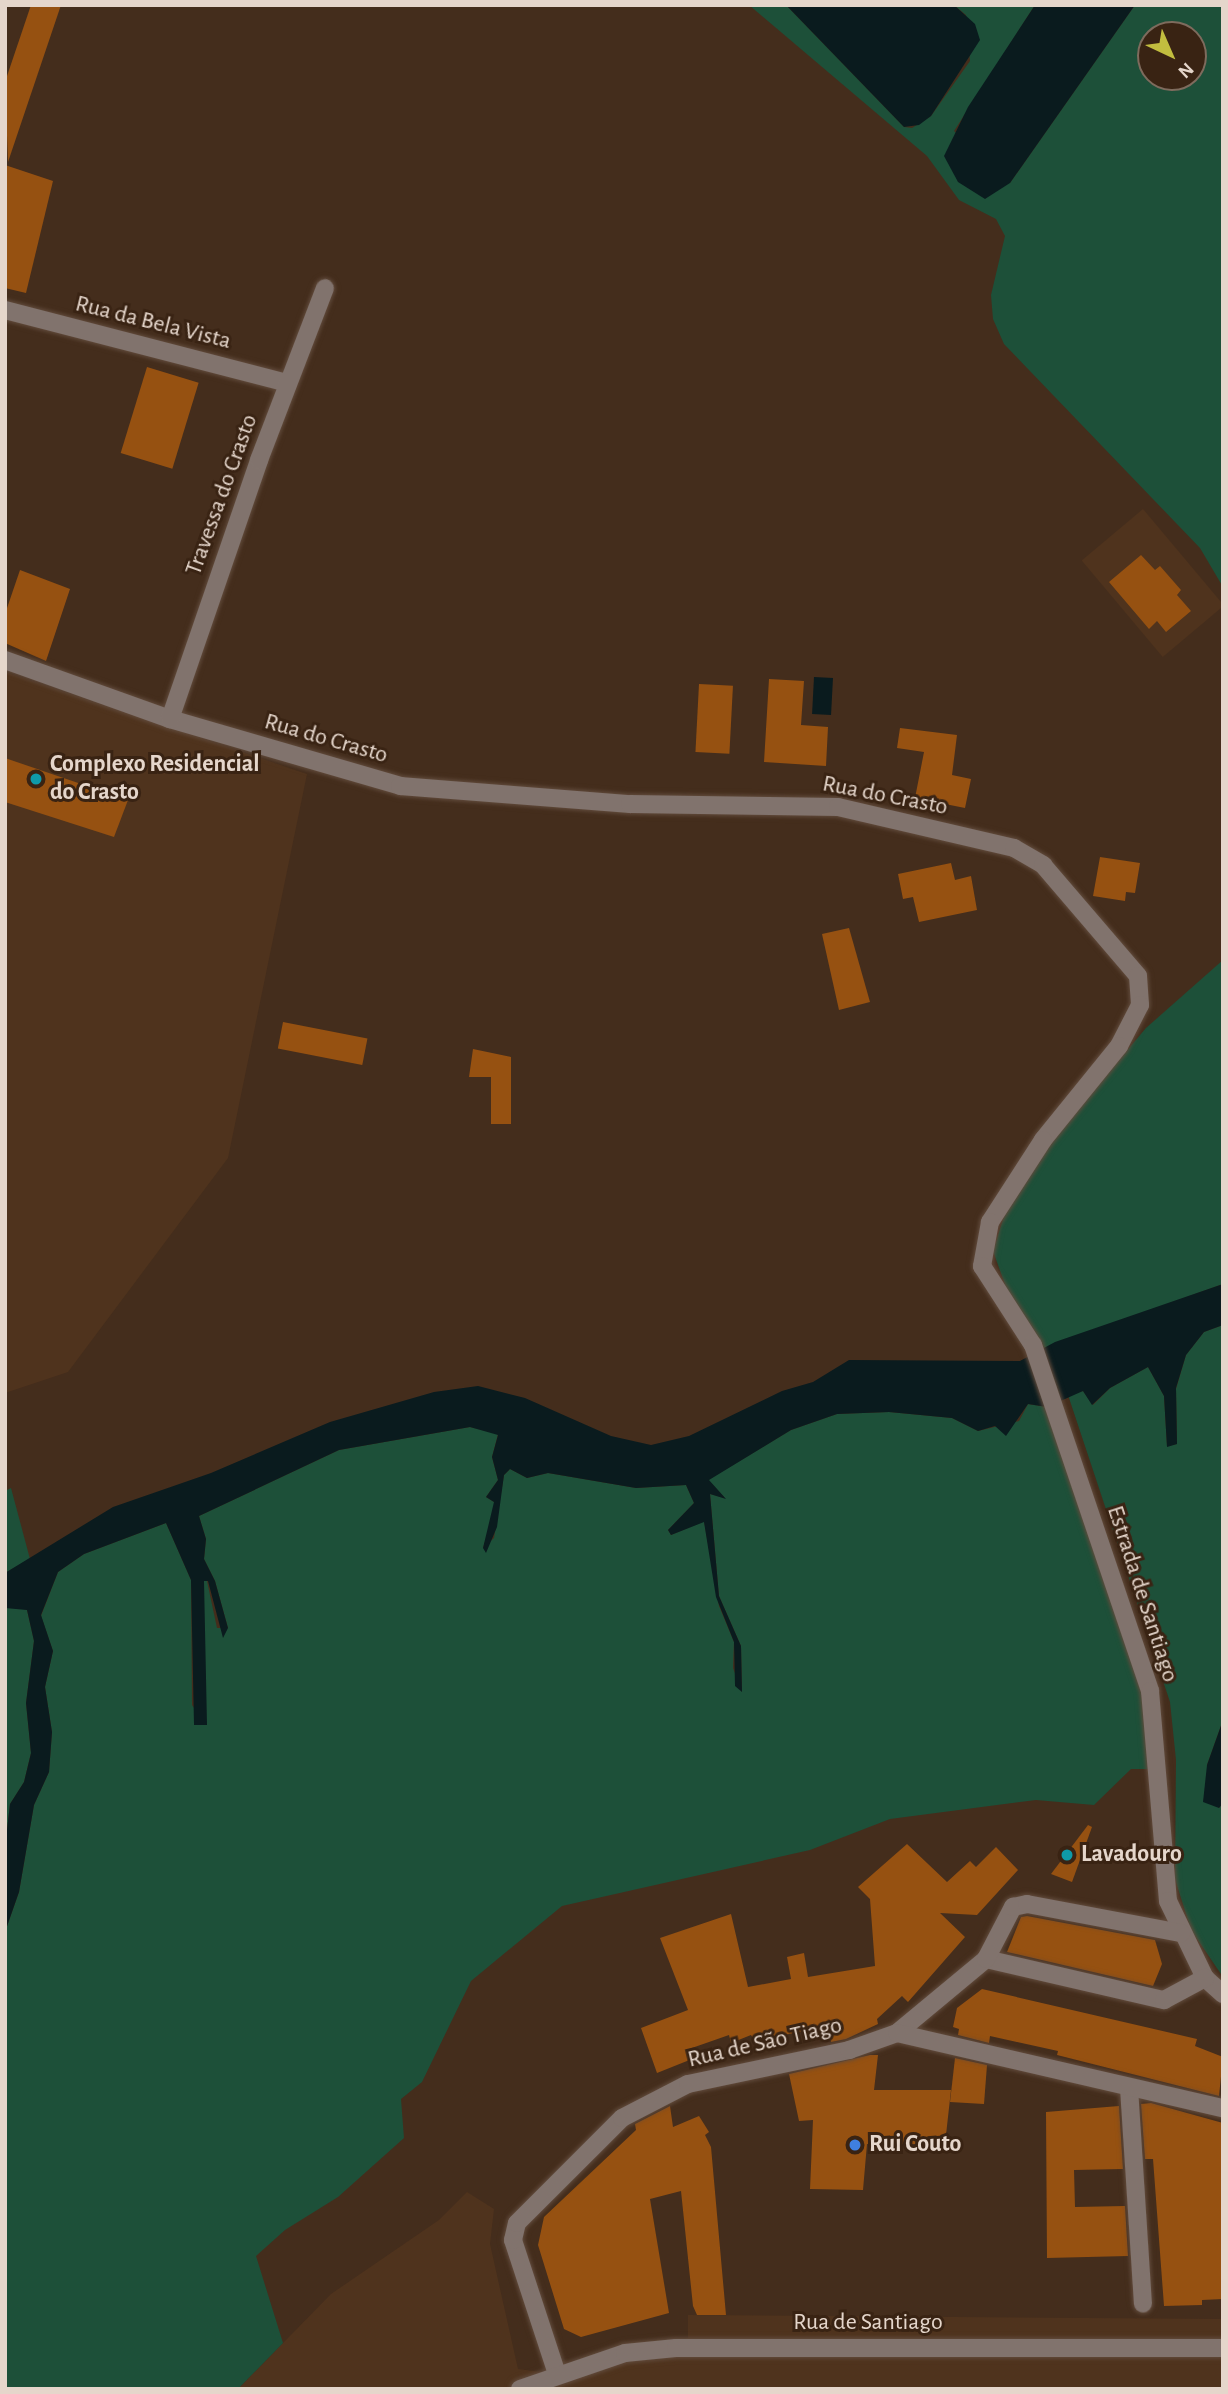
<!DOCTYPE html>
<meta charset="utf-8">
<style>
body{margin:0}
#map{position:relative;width:1228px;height:2394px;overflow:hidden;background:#442d1c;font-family:"Alegreya Sans",sans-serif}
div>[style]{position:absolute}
.built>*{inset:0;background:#4f331d;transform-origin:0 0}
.green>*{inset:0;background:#1d5039}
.water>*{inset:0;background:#0a1b1e;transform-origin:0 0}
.building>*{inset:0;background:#965111;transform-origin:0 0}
.roads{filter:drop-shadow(0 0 2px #614b3c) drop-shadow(0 0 2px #614b3c)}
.minor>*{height:18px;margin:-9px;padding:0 9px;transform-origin:9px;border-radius:9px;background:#81736d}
.dots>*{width:19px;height:19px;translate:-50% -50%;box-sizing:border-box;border:4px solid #392313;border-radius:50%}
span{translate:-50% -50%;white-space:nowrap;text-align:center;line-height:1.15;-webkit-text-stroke:6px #392313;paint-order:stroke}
.street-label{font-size:24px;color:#e5d6cb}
.poi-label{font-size:24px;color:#e5d6cb;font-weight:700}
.left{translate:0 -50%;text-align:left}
.frame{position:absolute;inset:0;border:7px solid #e5d6cb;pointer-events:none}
.north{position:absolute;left:1137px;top:21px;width:70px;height:70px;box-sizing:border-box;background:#392313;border:2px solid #7e6b5d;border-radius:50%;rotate:136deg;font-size:19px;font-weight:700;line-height:28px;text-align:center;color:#e5d6cb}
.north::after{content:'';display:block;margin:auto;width:24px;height:32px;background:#c2bd3f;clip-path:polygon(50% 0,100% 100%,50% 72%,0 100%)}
</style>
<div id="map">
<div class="built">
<i style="left:1143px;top:509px;width:126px;height:80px;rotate:50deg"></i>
<i style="clip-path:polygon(5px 672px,307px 774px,228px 1158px,68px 1372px,5px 1393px)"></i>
<i style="clip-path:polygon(467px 2192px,494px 2209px,490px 2244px,518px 2369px,557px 2374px,688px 2338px,688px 2315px,1223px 2319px,1223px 2389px,238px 2389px,331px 2294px,439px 2220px)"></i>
</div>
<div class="green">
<i style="clip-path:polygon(evenodd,749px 5px,786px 5px,904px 127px,912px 128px,931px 116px,970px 61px,966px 15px,954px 5px,1035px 5px,954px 131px,1010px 183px,1135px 5px,1223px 5px,1223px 587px,1200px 548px,1004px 344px,993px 319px,991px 295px,1005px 236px,996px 219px,959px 200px,927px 156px,749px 5px,1151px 35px,1193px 35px,1193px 77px,1151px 77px,1151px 35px)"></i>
<i style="clip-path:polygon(1223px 960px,1223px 1284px,1044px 1348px,1007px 1290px,993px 1251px,1005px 1213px,1052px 1139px,1146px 1028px)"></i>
<i style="clip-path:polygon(1223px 1325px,1223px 1720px,1207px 1765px,1219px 1808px,1223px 1803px,1223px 1977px,1191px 1930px,1175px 1879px,1176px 1760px,1170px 1702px,1068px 1395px,1083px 1391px,1093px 1405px,1110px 1388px,1148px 1367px,1164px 1396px,1167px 1446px,1177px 1444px,1176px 1389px,1186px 1355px,1204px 1332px)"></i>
<i style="clip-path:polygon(1028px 1404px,1047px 1407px,1144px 1688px,1154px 1769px,1131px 1769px,1094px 1805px,1036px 1800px,890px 1819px,810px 1850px,562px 1906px,471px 1981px,422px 2082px,401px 2099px,404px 2138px,338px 2197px,285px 2230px,256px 2256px,283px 2343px,238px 2389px,5px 2389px,5px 1932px,19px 1892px,34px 1805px,49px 1772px,52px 1732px,45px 1687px,53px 1651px,41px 1616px,58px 1572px,84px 1554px,166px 1523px,191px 1580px,192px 1705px,206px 1725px,203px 1581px,207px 1581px,217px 1628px,228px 1628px,215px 1581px,204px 1559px,206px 1539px,199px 1516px,339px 1450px,470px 1427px,498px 1434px,492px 1457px,498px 1480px,486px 1497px,494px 1502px,494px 1513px,483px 1548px,494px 1538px,504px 1475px,510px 1469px,527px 1478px,548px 1473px,636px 1488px,686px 1485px,694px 1503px,668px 1530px,671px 1535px,704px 1521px,719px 1606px,734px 1642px,733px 1668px,742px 1692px,741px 1646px,719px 1596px,710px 1494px,725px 1498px,708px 1480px,791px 1430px,837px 1414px,889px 1412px,952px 1418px,978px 1431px,1019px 1421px)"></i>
<i style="clip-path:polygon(11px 1488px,30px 1559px,5px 1573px,5px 1491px)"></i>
<i style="clip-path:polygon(12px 1606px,27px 1610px,34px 1641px,26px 1703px,31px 1753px,24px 1782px,10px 1804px,5px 1847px,5px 1608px)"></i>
</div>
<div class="water">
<i style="clip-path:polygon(786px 5px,954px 5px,975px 24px,980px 40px,931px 116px,919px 125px,904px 127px)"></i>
<i style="clip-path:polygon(1035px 5px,1135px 5px,1010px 183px,985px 199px,958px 182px,944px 156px,968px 107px)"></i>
<i style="left:814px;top:677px;width:19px;height:37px;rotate:3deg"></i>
<i style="clip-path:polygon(1223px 1284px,1223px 1325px,1204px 1332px,1186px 1355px,1176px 1388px,1177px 1444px,1167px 1447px,1164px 1396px,1148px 1367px,1110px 1388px,1092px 1405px,1083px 1391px,1047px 1407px,1028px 1404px,1006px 1436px,995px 1426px,978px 1431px,952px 1418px,889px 1412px,837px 1414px,791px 1430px,709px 1480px,726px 1499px,710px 1494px,719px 1596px,741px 1646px,742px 1692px,735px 1686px,734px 1642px,716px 1597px,704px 1522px,671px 1535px,668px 1530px,694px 1503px,686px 1485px,636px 1488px,548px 1473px,527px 1478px,510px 1469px,504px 1475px,497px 1527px,486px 1553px,483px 1548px,494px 1502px,486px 1497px,498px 1480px,492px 1457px,498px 1435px,470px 1427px,339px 1450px,199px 1516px,206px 1539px,204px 1559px,215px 1581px,228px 1628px,223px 1638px,208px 1581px,204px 1581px,207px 1725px,194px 1725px,191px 1580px,166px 1523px,84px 1554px,58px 1572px,41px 1615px,53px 1651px,45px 1687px,52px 1732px,49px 1772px,34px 1805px,19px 1892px,5px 1932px,5px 1847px,10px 1804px,24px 1782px,31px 1753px,26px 1703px,34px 1641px,27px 1610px,5px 1608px,5px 1573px,113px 1507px,211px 1473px,330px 1422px,434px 1392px,478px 1386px,525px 1398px,611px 1436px,651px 1445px,689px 1436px,782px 1391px,813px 1382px,849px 1360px,1020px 1361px,1055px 1342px)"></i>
<i style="clip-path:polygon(1223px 1720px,1223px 1803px,1219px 1808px,1203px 1802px,1207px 1765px)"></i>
</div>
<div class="building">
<i style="clip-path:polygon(31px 5px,61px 5px,8px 162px,5px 82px)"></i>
<i style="clip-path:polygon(5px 165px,53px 181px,26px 293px,5px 288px)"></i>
<i style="left:147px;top:367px;width:54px;height:90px;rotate:17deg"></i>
<i style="clip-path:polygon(1141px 555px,1155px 570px,1160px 566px,1181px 590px,1177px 595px,1191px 611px,1166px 632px,1157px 621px,1149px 629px,1109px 582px)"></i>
<i style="clip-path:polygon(20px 570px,70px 589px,46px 661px,5px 643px,5px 614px)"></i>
<i style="clip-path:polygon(769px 679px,804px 681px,801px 725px,828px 727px,826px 766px,764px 762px)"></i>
<i style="left:699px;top:684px;width:34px;height:68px;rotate:3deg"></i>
<i style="clip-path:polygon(900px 728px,957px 735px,952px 775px,971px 779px,965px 808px,915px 798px,924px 752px,897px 748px)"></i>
<i style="clip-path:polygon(5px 758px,128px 800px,114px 837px,5px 802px)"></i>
<i style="clip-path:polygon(1100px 857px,1140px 863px,1135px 893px,1126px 892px,1125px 901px,1093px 896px)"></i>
<i style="clip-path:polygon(951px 863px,955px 880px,971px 876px,977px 910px,919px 922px,913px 897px,903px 899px,898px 874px)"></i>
<i style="clip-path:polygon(849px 928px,870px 1002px,839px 1010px,822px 934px)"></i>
<i style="left:283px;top:1022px;width:86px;height:27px;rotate:11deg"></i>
<i style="clip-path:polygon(473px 1049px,511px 1057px,511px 1124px,491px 1124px,491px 1077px,469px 1077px)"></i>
<i style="clip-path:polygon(1088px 1825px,1092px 1827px,1072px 1882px,1051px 1874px)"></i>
<i style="clip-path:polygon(907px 1844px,947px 1882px,970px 1861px,976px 1867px,996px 1847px,1018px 1870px,977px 1915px,940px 1913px,965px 1937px,908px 2002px,902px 1996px,877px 2019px,878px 2024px,846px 2039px,831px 2042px,828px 2026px,755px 2041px,751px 2035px,731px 2043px,729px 2035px,689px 2049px,692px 2059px,657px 2073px,641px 2028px,688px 2010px,660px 1938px,731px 1914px,748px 1987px,791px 1979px,787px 1957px,804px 1953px,808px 1977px,875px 1966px,870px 1899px,858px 1887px)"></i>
<i style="clip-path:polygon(1027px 1916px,1155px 1940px,1162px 1964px,1153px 1986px,1007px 1952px,1021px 1917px)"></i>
<i style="clip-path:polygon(982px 1989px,1197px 2039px,1195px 2046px,1223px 2057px,1219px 2096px,1057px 2055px,1058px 2051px,990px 2036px,989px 2043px,958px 2035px,959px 2029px,953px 2027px,957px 2008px)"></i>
<i style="clip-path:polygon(870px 2055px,878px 2055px,874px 2090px,951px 2090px,945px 2144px,867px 2144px,863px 2190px,810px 2189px,813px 2120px,799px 2121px,789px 2074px)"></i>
<i style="clip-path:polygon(955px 2058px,987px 2065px,984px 2104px,950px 2102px)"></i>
<i style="clip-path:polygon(1151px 2103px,1223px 2123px,1223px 2299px,1202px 2300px,1202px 2305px,1164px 2306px,1153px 2159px,1145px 2159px,1141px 2104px)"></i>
<i style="clip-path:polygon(670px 2106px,673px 2127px,699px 2116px,709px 2132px,705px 2135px,711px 2147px,726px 2315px,697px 2315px,693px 2306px,681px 2191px,650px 2199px,669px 2313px,581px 2337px,564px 2329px,538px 2245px,544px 2217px,636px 2130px,635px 2124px)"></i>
<i style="clip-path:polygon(1119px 2106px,1123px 2169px,1074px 2170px,1075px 2207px,1125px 2206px,1128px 2256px,1047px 2258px,1046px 2112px)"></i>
</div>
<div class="roads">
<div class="minor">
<i style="left:5px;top:310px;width:292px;rotate:14.5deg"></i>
<i style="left:5px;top:660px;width:175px;rotate:19.7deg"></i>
<i style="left:170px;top:719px;width:240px;rotate:16.2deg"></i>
<i style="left:400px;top:786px;width:231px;rotate:4.5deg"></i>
<i style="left:630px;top:804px;width:208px;rotate:0.8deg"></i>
<i style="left:838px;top:807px;width:181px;rotate:13.1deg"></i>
<i style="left:1014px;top:848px;width:34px;rotate:30deg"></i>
<i style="left:1043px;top:865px;width:146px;rotate:49.4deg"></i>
<i style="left:1138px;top:976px;width:29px;rotate:86deg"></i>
<i style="left:1140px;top:1005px;width:46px;rotate:117.1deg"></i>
<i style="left:1119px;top:1046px;width:121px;rotate:129deg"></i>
<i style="left:1043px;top:1140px;width:98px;rotate:122.9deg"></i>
<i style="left:990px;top:1222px;width:45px;rotate:100.3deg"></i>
<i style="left:982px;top:1266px;width:94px;rotate:57.2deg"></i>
<i style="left:1033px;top:1345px;width:365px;rotate:71.3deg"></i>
<i style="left:1150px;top:1691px;width:211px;rotate:85.1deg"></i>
<i style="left:1168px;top:1901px;width:85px;rotate:64.3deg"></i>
<i style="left:1205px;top:1978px;width:24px;rotate:42deg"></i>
<i style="left:170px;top:719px;width:274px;rotate:-71deg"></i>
<i style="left:259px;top:460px;width:184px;rotate:-69deg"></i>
<i style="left:986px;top:1959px;width:183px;rotate:13deg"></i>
<i style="left:1164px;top:2000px;width:47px;rotate:-28.2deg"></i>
<i style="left:897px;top:2033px;width:116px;rotate:-39.7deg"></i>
<i style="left:986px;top:1959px;width:59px;rotate:-62.6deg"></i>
<i style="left:1013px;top:1907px;width:14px;rotate:-12deg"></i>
<i style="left:1027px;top:1904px;width:157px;rotate:10.7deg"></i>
<i style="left:1129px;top:2088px;width:216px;rotate:86.3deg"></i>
<i style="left:557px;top:2374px;width:141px;rotate:-108.2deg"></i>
<i style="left:513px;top:2240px;width:17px;rotate:-77deg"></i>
<i style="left:517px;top:2223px;width:148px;rotate:-45deg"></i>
<i style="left:622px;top:2118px;width:74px;rotate:-27.3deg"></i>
<i style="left:688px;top:2084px;width:165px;rotate:-11.9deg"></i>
<i style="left:849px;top:2050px;width:51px;rotate:-19.5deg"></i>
<i style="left:897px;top:2033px;width:335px;rotate:13deg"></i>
<i style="left:520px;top:2389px;width:111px;rotate:-18.9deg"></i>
<i style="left:625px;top:2353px;width:51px;rotate:-5.6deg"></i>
<i style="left:676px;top:2348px;width:547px"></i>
</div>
</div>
<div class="dots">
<i style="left:36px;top:779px;background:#0f9aa8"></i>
<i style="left:1067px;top:1855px;background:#0f9aa8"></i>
<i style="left:855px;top:2145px;background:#3f7fe0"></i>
</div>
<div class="street-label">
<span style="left:153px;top:323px;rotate:14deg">Rua da Bela Vista</span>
<span style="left:222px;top:495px;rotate:-70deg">Travessa do Crasto</span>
<span style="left:326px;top:739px;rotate:16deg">Rua do Crasto</span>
<span style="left:885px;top:796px;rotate:11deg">Rua do Crasto</span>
<span style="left:1142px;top:1594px;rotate:72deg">Estrada de Santiago</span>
<span style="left:765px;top:2043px;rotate:-13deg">Rua de São Tiago</span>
<span style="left:868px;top:2323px">Rua de Santiago</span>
</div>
<div class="poi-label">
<span class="left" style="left:50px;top:779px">Complexo Residencial<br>do Crasto</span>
<span class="left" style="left:1081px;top:1855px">Lavadouro</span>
<span class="left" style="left:869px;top:2145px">Rui Couto</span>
</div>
<div class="frame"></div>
<div class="north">N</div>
</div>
